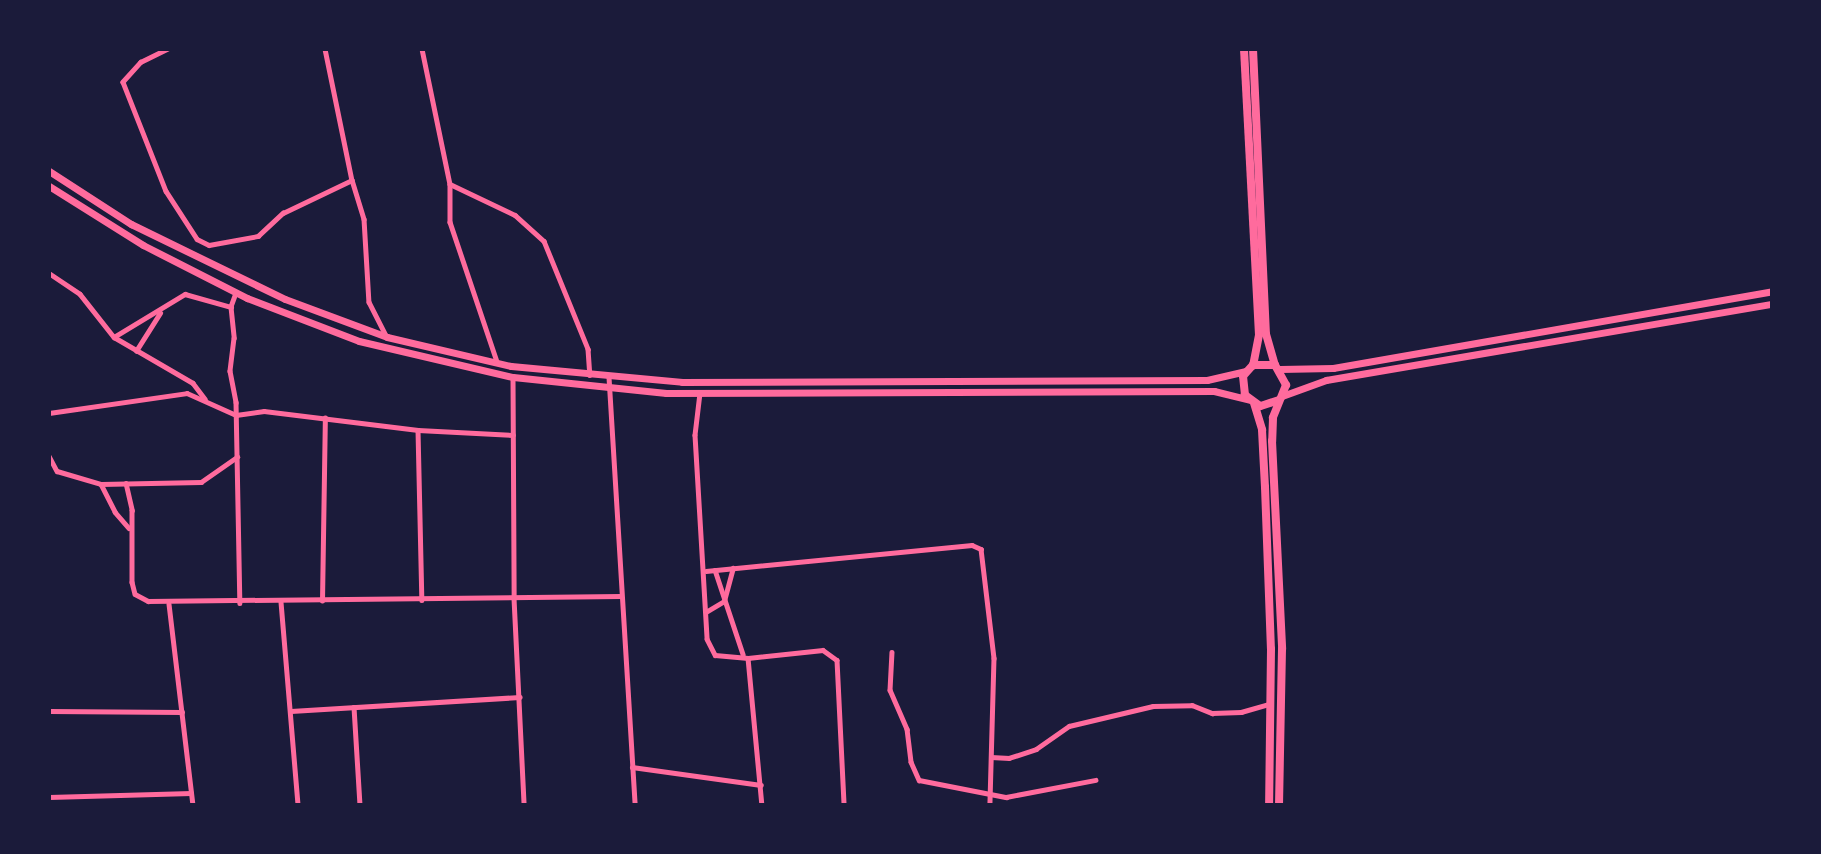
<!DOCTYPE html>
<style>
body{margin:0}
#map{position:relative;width:1821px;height:854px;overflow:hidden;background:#1b1b3a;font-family:"IBM Plex Sans",sans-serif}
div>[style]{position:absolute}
.minor>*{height:4.5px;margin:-2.25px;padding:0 2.25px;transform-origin:2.25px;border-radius:2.25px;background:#ff6b9d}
.secondary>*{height:7px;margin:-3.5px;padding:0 3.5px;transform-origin:3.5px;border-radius:3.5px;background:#ff6b9d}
.trunk>*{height:8px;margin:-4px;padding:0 4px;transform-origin:4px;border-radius:4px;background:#ff6b9d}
span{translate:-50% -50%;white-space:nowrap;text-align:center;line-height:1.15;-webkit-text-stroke:7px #1b1b3a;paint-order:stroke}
.frame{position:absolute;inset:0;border:51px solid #1b1b3a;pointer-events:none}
</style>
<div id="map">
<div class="minor">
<i style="left:168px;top:49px;width:30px;rotate:154deg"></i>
<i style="left:141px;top:62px;width:27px;rotate:132deg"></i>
<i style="left:123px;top:82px;width:117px;rotate:68.5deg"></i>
<i style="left:166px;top:191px;width:57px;rotate:57.1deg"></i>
<i style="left:197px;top:239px;width:13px;rotate:27deg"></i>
<i style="left:209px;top:245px;width:50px;rotate:-10.4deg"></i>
<i style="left:258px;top:236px;width:34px;rotate:-43deg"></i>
<i style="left:283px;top:213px;width:76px;rotate:-25.6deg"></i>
<i style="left:325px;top:49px;width:134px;rotate:78.4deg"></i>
<i style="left:352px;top:180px;width:41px;rotate:72.9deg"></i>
<i style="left:364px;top:219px;width:83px;rotate:86.6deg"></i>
<i style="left:369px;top:302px;width:39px;rotate:63deg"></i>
<i style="left:422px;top:49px;width:138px;rotate:78.3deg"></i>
<i style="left:450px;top:184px;width:38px;rotate:90deg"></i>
<i style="left:450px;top:222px;width:148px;rotate:71.4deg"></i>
<i style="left:450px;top:184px;width:72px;rotate:25.5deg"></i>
<i style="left:515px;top:215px;width:39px;rotate:42deg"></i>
<i style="left:544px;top:241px;width:117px;rotate:67.8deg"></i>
<i style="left:588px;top:349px;width:26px;rotate:86deg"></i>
<i style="left:49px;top:273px;width:37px;rotate:34deg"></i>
<i style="left:80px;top:294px;width:55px;rotate:51.7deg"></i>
<i style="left:114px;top:337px;width:91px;rotate:30.2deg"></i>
<i style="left:193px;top:383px;width:20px;rotate:53deg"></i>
<i style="left:236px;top:293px;width:15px;rotate:110deg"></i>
<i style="left:231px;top:307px;width:31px;rotate:84deg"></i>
<i style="left:234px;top:338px;width:33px;rotate:97deg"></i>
<i style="left:230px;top:371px;width:32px;rotate:79deg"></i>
<i style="left:236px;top:402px;width:201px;rotate:88.9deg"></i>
<i style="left:114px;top:337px;width:83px;rotate:-31.2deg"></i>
<i style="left:185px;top:294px;width:48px;rotate:15.8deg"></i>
<i style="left:136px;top:351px;width:45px;rotate:-57.7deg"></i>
<i style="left:513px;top:377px;width:221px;rotate:89.7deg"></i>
<i style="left:514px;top:598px;width:207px;rotate:87.2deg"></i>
<i style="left:609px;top:377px;width:429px;rotate:86.5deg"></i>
<i style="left:700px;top:393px;width:42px;rotate:96.8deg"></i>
<i style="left:695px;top:435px;width:204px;rotate:86.6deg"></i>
<i style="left:707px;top:639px;width:18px;rotate:63deg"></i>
<i style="left:715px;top:655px;width:33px;rotate:5deg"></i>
<i style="left:748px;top:658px;width:148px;rotate:84.6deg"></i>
<i style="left:49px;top:413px;width:139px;rotate:-8.2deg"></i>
<i style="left:187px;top:393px;width:54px;rotate:24.2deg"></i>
<i style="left:236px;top:415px;width:28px;rotate:-8deg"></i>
<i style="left:264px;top:411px;width:155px;rotate:7deg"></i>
<i style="left:418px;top:430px;width:95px;rotate:3deg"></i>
<i style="left:418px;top:430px;width:170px;rotate:88.7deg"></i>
<i style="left:49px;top:456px;width:17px;rotate:62deg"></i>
<i style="left:57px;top:471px;width:46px;rotate:16.5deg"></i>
<i style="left:101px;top:484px;width:100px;rotate:-1.1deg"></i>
<i style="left:201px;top:482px;width:44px;rotate:-34.8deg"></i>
<i style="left:126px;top:483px;width:28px;rotate:77deg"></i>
<i style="left:132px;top:510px;width:72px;rotate:90deg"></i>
<i style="left:132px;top:582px;width:12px;rotate:76deg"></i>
<i style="left:135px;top:594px;width:15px;rotate:28deg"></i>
<i style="left:148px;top:601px;width:472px;rotate:-0.6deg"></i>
<i style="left:101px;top:484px;width:31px;rotate:63deg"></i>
<i style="left:115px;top:512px;width:21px;rotate:49deg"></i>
<i style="left:715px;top:570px;width:89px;rotate:71.6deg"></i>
<i style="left:706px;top:571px;width:267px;rotate:-5.6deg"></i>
<i style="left:972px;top:545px;width:10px;rotate:24deg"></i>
<i style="left:981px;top:549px;width:110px;rotate:83.2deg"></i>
<i style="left:994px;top:658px;width:147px;rotate:91.6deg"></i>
<i style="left:322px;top:601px;width:183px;rotate:-89.1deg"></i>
<i style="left:281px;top:602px;width:204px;rotate:85.2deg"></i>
<i style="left:169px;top:604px;width:202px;rotate:83.2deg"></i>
<i style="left:706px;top:612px;width:21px;rotate:-31deg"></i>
<i style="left:724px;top:601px;width:34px;rotate:-75deg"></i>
<i style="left:892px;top:652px;width:38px;rotate:93deg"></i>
<i style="left:890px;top:690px;width:43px;rotate:66.4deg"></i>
<i style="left:907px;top:729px;width:33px;rotate:83deg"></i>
<i style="left:911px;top:762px;width:20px;rotate:66deg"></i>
<i style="left:919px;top:780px;width:89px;rotate:11.1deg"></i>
<i style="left:1006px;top:797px;width:91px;rotate:-10.8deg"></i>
<i style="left:748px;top:658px;width:75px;rotate:-6.1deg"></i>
<i style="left:823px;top:650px;width:17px;rotate:36deg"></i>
<i style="left:837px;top:660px;width:145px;rotate:87.2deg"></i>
<i style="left:354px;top:707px;width:98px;rotate:86.5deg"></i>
<i style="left:49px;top:711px;width:133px;rotate:0.4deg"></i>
<i style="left:291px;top:711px;width:229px;rotate:-3.5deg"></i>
<i style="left:991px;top:757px;width:18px;rotate:3deg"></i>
<i style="left:1009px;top:758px;width:28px;rotate:-18deg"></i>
<i style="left:1036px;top:749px;width:40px;rotate:-34.9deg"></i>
<i style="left:1069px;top:726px;width:86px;rotate:-13.4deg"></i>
<i style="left:1153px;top:706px;width:39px;rotate:-1deg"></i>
<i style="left:1192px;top:705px;width:22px;rotate:22deg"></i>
<i style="left:1212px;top:713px;width:29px;rotate:-2deg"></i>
<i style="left:1241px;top:712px;width:29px;rotate:-16deg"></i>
<i style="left:632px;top:767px;width:130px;rotate:7.9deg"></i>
<i style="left:49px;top:797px;width:142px;rotate:-1.6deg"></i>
</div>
<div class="secondary">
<i style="left:49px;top:171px;width:98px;rotate:32.9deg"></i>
<i style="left:131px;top:224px;width:171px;rotate:26deg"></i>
<i style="left:285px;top:299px;width:109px;rotate:20.4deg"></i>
<i style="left:387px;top:337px;width:127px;rotate:13.2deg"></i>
<i style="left:511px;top:366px;width:172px;rotate:5.3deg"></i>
<i style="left:682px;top:382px;width:525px;rotate:-0.22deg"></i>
<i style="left:1207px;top:380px;width:40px;rotate:-13deg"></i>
<i style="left:49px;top:186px;width:111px;rotate:32.1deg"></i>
<i style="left:143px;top:245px;width:117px;rotate:27deg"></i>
<i style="left:247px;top:298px;width:120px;rotate:21deg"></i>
<i style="left:359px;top:341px;width:158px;rotate:13.2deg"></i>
<i style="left:513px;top:377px;width:154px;rotate:6deg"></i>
<i style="left:666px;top:393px;width:548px;rotate:-0.21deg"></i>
<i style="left:1214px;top:391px;width:36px;rotate:14deg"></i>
<i style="left:1280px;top:369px;width:53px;rotate:-1.1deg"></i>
<i style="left:1333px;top:368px;width:446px;rotate:-9.9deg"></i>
<i style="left:1282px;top:396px;width:47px;rotate:-20deg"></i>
<i style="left:1326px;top:380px;width:452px;rotate:-9.7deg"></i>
</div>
<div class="trunk">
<i style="left:1244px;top:49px;width:286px;rotate:87deg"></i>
<i style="left:1259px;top:335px;width:31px;rotate:101deg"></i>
<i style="left:1253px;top:49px;width:285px;rotate:87.4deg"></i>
<i style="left:1266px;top:334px;width:32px;rotate:74deg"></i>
<i style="left:1279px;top:400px;width:20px;rotate:162deg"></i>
<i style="left:1260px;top:406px;width:19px;rotate:-144deg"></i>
<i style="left:1245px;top:395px;width:19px;rotate:-96deg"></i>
<i style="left:1243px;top:376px;width:15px;rotate:-48deg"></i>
<i style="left:1253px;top:365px;width:22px"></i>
<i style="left:1275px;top:365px;width:23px;rotate:61deg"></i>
<i style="left:1286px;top:385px;width:35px;rotate:112deg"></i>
<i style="left:1273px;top:418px;width:23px;rotate:92deg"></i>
<i style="left:1272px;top:441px;width:208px;rotate:87.2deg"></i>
<i style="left:1282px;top:649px;width:156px;rotate:91.1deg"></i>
<i style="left:1254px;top:403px;width:28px;rotate:73deg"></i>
<i style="left:1262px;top:430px;width:57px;rotate:87deg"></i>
<i style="left:1265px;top:487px;width:162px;rotate:87.9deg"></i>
<i style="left:1271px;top:649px;width:156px;rotate:90.7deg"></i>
</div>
<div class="frame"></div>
</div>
